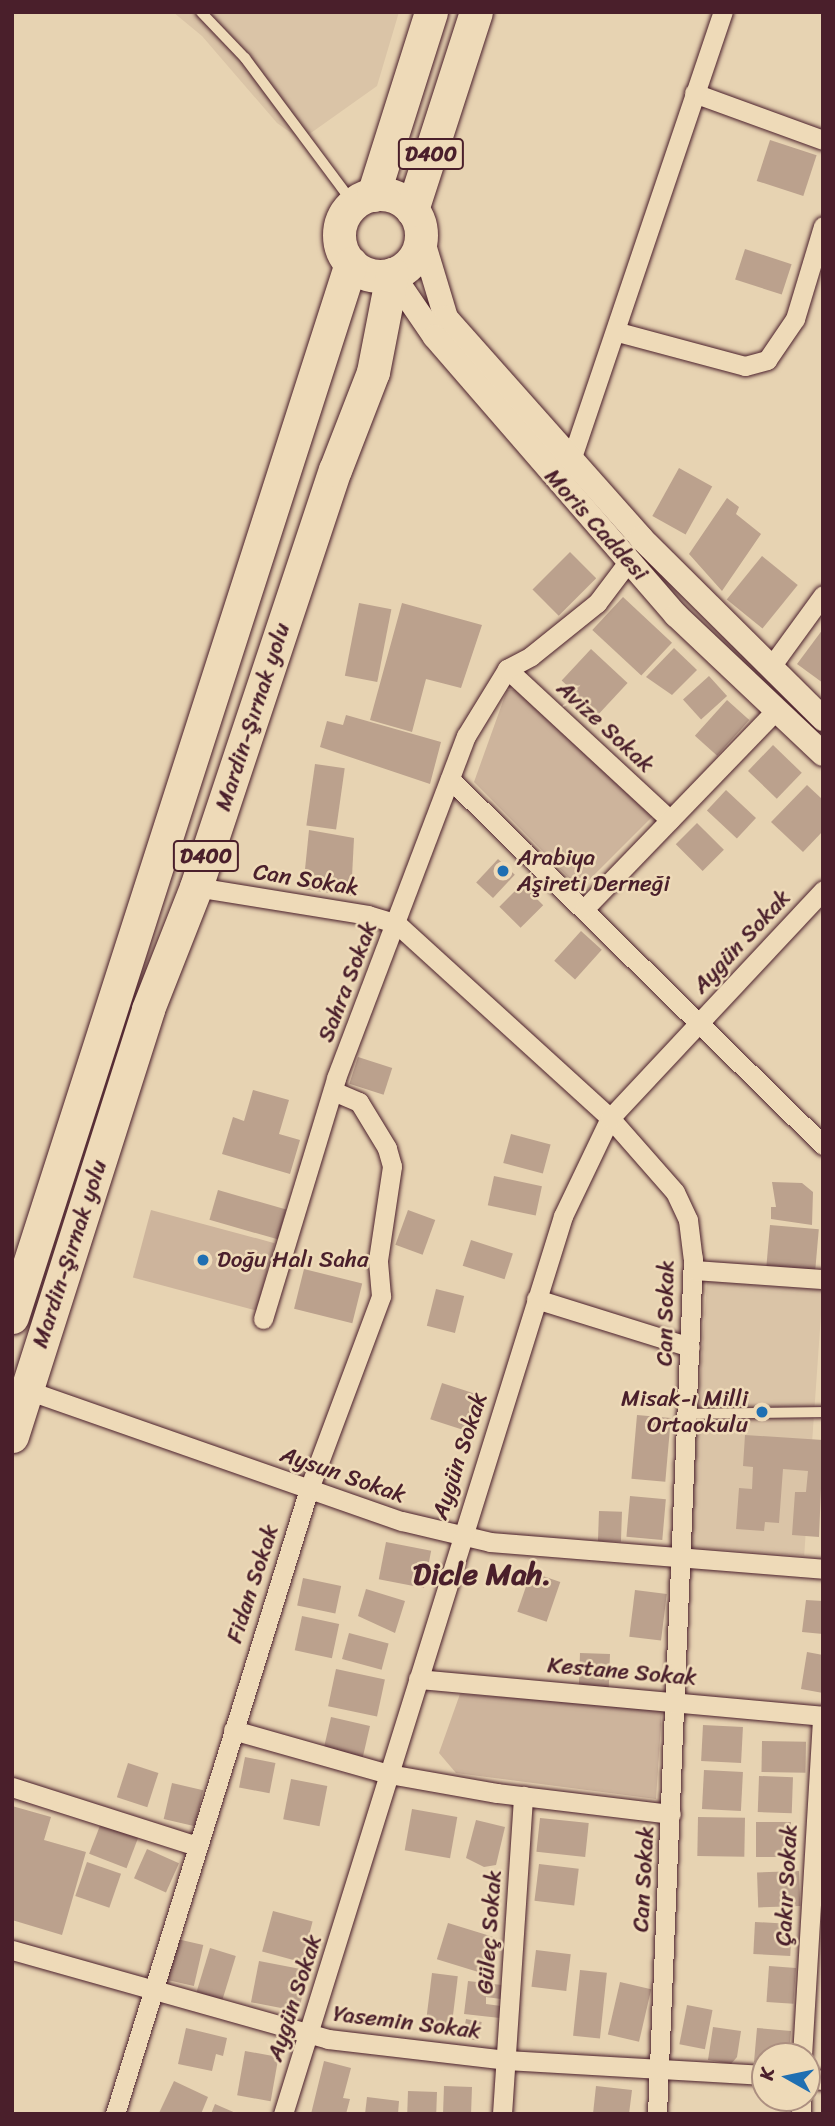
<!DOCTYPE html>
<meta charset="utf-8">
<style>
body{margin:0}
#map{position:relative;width:835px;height:2126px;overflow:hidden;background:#e7d3b2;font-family:Sriracha,sans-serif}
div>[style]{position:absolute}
.built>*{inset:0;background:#dac4a7;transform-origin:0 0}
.green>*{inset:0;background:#cdb49c;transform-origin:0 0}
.building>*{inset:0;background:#bba18d;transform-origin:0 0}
.roads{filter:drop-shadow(0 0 2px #4a1f2b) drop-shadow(0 0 2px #4a1f2b)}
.service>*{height:10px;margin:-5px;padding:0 5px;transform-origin:5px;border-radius:5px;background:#eedab8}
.minor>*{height:19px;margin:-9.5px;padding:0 9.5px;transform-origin:9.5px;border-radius:9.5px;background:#eedab8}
.tertiary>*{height:24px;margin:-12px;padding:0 12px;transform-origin:12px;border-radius:12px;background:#eedab8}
.trunk>*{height:33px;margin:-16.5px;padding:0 16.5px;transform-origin:16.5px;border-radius:16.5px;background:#eedab8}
.trunk>.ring{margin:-16.5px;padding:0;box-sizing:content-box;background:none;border:33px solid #eedab8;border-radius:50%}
.dots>*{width:19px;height:19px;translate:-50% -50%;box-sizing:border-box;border:4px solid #eedab8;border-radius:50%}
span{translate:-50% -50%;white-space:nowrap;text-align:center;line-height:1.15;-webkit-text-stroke:5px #eedab8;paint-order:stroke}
.shield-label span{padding:2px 5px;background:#eedab8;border:2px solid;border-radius:5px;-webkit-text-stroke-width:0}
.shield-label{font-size:21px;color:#4a1f2b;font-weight:700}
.street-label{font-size:23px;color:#4a1f2b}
.poi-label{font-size:23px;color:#4a1f2b}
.left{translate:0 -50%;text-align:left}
.right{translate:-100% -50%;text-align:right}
.district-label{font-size:30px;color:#4a1f2b;font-weight:700}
.frame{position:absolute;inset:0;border:14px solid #4a1f2b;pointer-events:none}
.north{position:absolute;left:751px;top:2042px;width:70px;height:70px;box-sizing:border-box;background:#eedab8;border:2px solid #ac8f80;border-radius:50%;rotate:279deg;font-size:19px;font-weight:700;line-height:28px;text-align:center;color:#4a1f2b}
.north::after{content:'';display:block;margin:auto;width:24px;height:32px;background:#1f6fb2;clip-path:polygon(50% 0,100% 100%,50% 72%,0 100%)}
</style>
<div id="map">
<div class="built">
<i style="clip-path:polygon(173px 12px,399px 12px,377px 86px,301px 140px,277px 123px,202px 36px)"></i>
<i style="left:707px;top:1282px;width:116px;height:266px;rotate:4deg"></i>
</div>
<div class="green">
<i style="clip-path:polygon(524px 689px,653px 816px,580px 889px,474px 782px,507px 690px)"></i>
<i style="left:151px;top:1210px;width:128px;height:70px;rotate:15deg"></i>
<i style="clip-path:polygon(460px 1694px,662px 1709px,656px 1799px,456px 1773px,439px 1753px)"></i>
</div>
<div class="building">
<i style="left:770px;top:140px;width:49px;height:43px;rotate:18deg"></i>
<i style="left:745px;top:249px;width:49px;height:32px;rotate:18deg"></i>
<i style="left:679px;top:468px;width:38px;height:55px;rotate:29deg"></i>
<i style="clip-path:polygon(727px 498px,739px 507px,736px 514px,761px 534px,722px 591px,689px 554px)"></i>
<i style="left:570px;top:552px;width:37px;height:53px;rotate:45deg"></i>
<i style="left:762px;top:556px;width:46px;height:56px;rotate:39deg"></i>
<i style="left:623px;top:597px;width:67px;height:45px;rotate:43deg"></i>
<i style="left:359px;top:603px;width:33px;height:74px;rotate:11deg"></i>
<i style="clip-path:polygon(402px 603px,482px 625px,461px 688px,426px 679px,412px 732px,370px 720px)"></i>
<i style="clip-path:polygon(823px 629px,823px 683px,797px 664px)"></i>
<i style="clip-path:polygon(674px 648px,697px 670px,672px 695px,646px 677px)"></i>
<i style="left:591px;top:649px;width:50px;height:43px;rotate:43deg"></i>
<i style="left:709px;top:676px;width:27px;height:35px;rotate:48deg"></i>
<i style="left:727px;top:700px;width:30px;height:48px;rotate:42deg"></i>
<i style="clip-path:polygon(346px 715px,441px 742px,430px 784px,320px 747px,327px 721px,343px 725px)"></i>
<i style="left:773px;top:745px;width:40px;height:36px;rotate:44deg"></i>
<i style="left:315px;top:764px;width:30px;height:62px;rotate:8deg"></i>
<i style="clip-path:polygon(807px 785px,823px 800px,823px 831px,803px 852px,771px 822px)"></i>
<i style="left:726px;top:790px;width:41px;height:28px;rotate:43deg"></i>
<i style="left:697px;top:823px;width:38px;height:30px;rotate:45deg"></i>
<i style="clip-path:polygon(309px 830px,354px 838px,351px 896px,303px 889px)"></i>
<i style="left:498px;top:859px;width:23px;height:32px;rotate:43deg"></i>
<i style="left:522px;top:884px;width:30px;height:32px;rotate:45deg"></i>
<i style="left:581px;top:931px;width:28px;height:40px;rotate:42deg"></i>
<i style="left:358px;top:1057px;width:36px;height:28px;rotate:18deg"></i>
<i style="clip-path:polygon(253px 1090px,289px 1100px,279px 1134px,300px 1140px,290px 1174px,222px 1154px,233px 1117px,244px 1121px)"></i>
<i style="left:511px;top:1134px;width:41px;height:30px;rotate:15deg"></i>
<i style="left:494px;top:1176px;width:49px;height:30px;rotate:12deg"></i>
<i style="clip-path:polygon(772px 1182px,802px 1183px,813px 1192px,812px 1225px,771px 1219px,771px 1207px,776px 1207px)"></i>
<i style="left:218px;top:1190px;width:71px;height:31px;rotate:16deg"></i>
<i style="left:408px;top:1210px;width:29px;height:37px;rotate:20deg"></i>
<i style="left:770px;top:1225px;width:49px;height:41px;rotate:5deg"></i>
<i style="left:471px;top:1240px;width:44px;height:27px;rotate:18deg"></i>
<i style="left:304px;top:1269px;width:60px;height:41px;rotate:14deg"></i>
<i style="left:436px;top:1289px;width:29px;height:38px;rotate:14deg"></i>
<i style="left:442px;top:1383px;width:39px;height:38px;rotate:18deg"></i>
<i style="left:637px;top:1415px;width:34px;height:64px;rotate:5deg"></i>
<i style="clip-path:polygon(745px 1435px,823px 1440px,819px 1537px,792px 1535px,795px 1492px,806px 1492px,808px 1471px,783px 1469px,779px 1523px,765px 1522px,764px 1531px,736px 1529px,739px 1488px,752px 1489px,753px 1467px,743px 1466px)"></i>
<i style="left:630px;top:1496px;width:36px;height:41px;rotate:5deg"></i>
<i style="left:599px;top:1511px;width:23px;height:30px;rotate:2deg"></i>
<i style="left:386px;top:1542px;width:46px;height:38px;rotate:11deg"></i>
<i style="left:531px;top:1572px;width:31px;height:42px;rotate:19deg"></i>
<i style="left:303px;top:1578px;width:39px;height:28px;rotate:12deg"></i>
<i style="clip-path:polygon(366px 1589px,405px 1601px,395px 1633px,358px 1616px)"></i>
<i style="left:635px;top:1590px;width:32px;height:47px;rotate:7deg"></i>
<i style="clip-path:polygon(806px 1600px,823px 1601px,823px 1634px,802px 1632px)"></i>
<i style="left:302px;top:1616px;width:38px;height:35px;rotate:12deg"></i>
<i style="left:349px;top:1633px;width:41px;height:27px;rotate:15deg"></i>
<i style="clip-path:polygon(807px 1652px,823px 1655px,823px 1693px,801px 1689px)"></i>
<i style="left:580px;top:1653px;width:30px;height:35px;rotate:2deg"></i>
<i style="left:336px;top:1669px;width:50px;height:38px;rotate:12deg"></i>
<i style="left:331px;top:1717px;width:40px;height:33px;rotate:13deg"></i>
<i style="left:703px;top:1725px;width:40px;height:36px;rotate:3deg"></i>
<i style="left:762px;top:1741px;width:44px;height:31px;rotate:1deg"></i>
<i style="left:245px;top:1757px;width:31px;height:31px;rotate:11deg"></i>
<i style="left:128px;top:1763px;width:32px;height:36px;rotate:18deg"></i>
<i style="left:704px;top:1770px;width:39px;height:39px;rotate:3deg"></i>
<i style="left:759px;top:1776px;width:34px;height:36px;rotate:2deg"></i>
<i style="left:291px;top:1779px;width:37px;height:41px;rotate:11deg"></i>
<i style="left:172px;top:1783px;width:32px;height:37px;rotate:13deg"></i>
<i style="clip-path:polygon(12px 1806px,51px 1817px,44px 1840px,86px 1852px,62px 1935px,12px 1920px)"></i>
<i style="left:412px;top:1809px;width:46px;height:42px;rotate:10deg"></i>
<i style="left:698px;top:1817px;width:47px;height:39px;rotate:1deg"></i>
<i style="left:540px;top:1818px;width:49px;height:34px;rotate:6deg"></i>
<i style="clip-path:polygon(476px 1820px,505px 1827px,496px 1865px,484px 1867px,466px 1858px)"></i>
<i style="left:756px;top:1822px;width:35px;height:35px"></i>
<i style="left:101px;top:1823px;width:40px;height:33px;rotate:21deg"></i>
<i style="left:147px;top:1849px;width:35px;height:32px;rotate:24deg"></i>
<i style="left:87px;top:1862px;width:36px;height:36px;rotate:19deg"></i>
<i style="left:539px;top:1864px;width:40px;height:37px;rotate:7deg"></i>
<i style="left:799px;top:1871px;width:35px;height:42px;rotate:88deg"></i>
<i style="left:273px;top:1911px;width:41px;height:42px;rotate:15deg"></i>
<i style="left:755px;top:1922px;width:37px;height:32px;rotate:3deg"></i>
<i style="left:448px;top:1923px;width:51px;height:38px;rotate:17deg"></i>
<i style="left:177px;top:1939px;width:27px;height:42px;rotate:13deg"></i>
<i style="left:210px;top:1948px;width:27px;height:46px;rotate:17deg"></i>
<i style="left:536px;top:1950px;width:35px;height:37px;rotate:7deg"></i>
<i style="left:259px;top:1961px;width:49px;height:42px;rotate:11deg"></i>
<i style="left:769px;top:1966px;width:27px;height:36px;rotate:4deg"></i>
<i style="left:580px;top:1970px;width:27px;height:66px;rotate:6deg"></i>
<i style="left:432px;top:1973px;width:26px;height:48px;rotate:7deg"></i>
<i style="clip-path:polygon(468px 1981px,502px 1985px,501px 1999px,486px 1997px,486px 2004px,501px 2006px,500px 2018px,464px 2014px)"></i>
<i style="left:620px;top:1982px;width:32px;height:54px;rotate:13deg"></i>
<i style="left:687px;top:2005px;width:26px;height:40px;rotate:11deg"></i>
<i style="left:466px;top:2019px;width:16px;height:19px;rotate:11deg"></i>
<i style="clip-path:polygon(713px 2027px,741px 2031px,737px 2057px,731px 2064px,708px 2060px)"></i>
<i style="clip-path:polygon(186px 2028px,227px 2038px,223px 2056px,216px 2054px,212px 2071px,178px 2064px)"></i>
<i style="clip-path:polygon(757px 2028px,791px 2031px,789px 2056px,765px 2056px,765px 2062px,754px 2062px)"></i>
<i style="left:245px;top:2051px;width:34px;height:45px;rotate:10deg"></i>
<i style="clip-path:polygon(324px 2061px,351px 2068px,343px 2098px,350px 2099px,346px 2114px,311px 2114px)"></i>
<i style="clip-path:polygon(174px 2081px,208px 2097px,201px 2114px,159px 2113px)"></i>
<i style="left:444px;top:2086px;width:28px;height:28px;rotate:2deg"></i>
<i style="clip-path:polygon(596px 2086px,632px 2090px,629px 2114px,593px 2114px)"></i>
<i style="left:408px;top:2091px;width:29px;height:23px;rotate:2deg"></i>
<i style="clip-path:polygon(367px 2097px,399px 2101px,398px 2114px,365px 2114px)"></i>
<i style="clip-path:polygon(215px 2104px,238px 2114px,211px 2114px)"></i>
</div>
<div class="roads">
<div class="service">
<i style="left:201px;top:12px;width:64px;rotate:46.3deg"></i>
<i style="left:245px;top:58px;width:182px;rotate:53.3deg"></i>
<i style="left:688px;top:1414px;width:135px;rotate:-0.8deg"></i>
</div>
<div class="minor">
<i style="left:694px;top:93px;width:137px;rotate:20deg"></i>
<i style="left:618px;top:332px;width:131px;rotate:15deg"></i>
<i style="left:745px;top:366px;width:23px;rotate:-15deg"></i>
<i style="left:767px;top:360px;width:50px;rotate:-55.7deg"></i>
<i style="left:795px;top:319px;width:97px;rotate:-73.2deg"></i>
<i style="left:567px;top:472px;width:486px;rotate:-71.3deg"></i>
<i style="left:770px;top:668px;width:90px;rotate:-54deg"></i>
<i style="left:507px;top:669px;width:222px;rotate:42.8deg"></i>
<i style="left:450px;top:779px;width:523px;rotate:44.46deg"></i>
<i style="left:196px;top:887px;width:174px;rotate:9.2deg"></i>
<i style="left:368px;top:915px;width:30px;rotate:17deg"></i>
<i style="left:397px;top:924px;width:288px;rotate:42.3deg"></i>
<i style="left:610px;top:1118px;width:98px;rotate:48.7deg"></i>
<i style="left:675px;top:1192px;width:31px;rotate:65deg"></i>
<i style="left:688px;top:1220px;width:38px;rotate:83deg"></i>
<i style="left:693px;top:1258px;width:857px;rotate:92.41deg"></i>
<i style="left:584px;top:909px;width:277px;rotate:-46deg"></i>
<i style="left:693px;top:1270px;width:130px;rotate:4deg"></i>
<i style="left:536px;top:1299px;width:161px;rotate:17.3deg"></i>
<i style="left:263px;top:1319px;width:252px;rotate:-73.1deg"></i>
<i style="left:336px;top:1078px;width:366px;rotate:-69.2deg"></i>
<i style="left:466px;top:736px;width:79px;rotate:-58.5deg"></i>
<i style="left:507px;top:669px;width:27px;rotate:-28deg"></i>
<i style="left:531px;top:656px;width:85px;rotate:-38.8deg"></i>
<i style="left:597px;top:603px;width:51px;rotate:-52.9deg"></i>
<i style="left:27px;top:1390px;width:397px;rotate:19.3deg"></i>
<i style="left:402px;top:1521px;width:90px;rotate:13.4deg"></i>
<i style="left:490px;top:1542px;width:334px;rotate:4.6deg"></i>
<i style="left:418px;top:1679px;width:407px;rotate:5.2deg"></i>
<i style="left:233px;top:1730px;width:162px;rotate:15.8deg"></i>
<i style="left:389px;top:1774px;width:110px;rotate:10deg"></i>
<i style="left:497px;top:1793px;width:175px;rotate:6.9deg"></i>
<i style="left:12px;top:1787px;width:194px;rotate:17.7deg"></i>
<i style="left:12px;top:1950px;width:328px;rotate:15.7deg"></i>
<i style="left:328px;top:2039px;width:179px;rotate:6.7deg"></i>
<i style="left:506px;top:2060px;width:259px;rotate:3.3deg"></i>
<i style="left:802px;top:2056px;width:341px;rotate:-86.6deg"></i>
<i style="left:807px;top:2078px;width:16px;rotate:7deg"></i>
<i style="left:801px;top:2098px;width:16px;rotate:90deg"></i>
<i style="left:115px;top:2114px;width:654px;rotate:-72.76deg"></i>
<i style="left:309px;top:1489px;width:206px;rotate:-69.5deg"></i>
<i style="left:381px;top:1296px;width:36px;rotate:-95deg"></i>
<i style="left:378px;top:1260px;width:95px;rotate:-81.5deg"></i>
<i style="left:392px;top:1166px;width:19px;rotate:-106deg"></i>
<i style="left:387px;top:1148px;width:54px;rotate:-121.3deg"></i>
<i style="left:359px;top:1102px;width:28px;rotate:-157deg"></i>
<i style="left:283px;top:2114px;width:941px;rotate:-72.68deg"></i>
<i style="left:563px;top:1216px;width:109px;rotate:-64.4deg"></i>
<i style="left:610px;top:1118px;width:312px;rotate:-46.9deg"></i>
<i style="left:502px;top:2114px;width:319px;rotate:-86.2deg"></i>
</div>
<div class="tertiary">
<i style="left:421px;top:235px;width:87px;rotate:73.2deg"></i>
<i style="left:446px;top:318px;width:294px;rotate:48.4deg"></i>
<i style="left:641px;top:538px;width:257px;rotate:44.8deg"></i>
<i style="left:392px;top:274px;width:76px;rotate:55.7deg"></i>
<i style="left:435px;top:337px;width:368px;rotate:49.1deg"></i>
<i style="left:676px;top:615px;width:202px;rotate:43.4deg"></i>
</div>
<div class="trunk">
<i class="ring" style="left:339px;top:194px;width:49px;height:49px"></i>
<i style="left:373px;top:195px;width:192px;rotate:-72.4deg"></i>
<i style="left:412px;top:210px;width:208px;rotate:-72.1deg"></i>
<i style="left:12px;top:1317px;width:1107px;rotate:-72.17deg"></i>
<i style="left:12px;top:1436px;width:448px;rotate:-72.3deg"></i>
<i style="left:148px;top:1009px;width:131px;rotate:-68.5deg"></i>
<i style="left:196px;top:887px;width:440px;rotate:-71.6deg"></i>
<i style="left:335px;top:470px;width:105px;rotate:-68.8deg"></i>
<i style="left:373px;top:372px;width:100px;rotate:-79deg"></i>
</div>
</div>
<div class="dots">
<i style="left:503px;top:871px;background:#1f6fb2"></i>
<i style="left:203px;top:1260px;background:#1f6fb2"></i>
<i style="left:762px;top:1412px;background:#1f6fb2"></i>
</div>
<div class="shield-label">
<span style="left:431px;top:154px">D400</span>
<span style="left:206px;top:856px">D400</span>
</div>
<div class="street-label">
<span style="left:596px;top:525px;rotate:48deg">Moris Caddesi</span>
<span style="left:253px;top:717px;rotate:-72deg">Mardin-Şırnak yolu</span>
<span style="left:605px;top:727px;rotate:43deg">Avize Sokak</span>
<span style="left:306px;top:880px;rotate:9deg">Can Sokak</span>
<span style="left:742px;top:942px;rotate:-47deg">Aygün Sokak</span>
<span style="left:348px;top:982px;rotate:-69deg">Sahra Sokak</span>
<span style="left:70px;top:1254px;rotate:-72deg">Mardin-Şırnak yolu</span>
<span style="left:666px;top:1313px;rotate:-89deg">Can Sokak</span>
<span style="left:460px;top:1456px;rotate:-72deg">Aygün Sokak</span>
<span style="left:343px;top:1475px;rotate:19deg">Aysun Sokak</span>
<span style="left:253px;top:1584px;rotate:-72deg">Fidan Sokak</span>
<span style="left:622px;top:1672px;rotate:5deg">Kestane Sokak</span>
<span style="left:644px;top:1879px;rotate:-87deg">Can Sokak</span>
<span style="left:787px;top:1885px;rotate:-87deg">Çakır Sokak</span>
<span style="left:490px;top:1932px;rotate:-86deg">Güleç Sokak</span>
<span style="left:295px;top:1998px;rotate:-72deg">Aygün Sokak</span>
<span style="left:407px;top:2023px;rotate:7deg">Yasemin Sokak</span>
</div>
<div class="poi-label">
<span class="left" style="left:517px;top:871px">Arabiya<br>Aşireti Derneği</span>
<span class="left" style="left:217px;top:1260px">Doğu Halı Saha</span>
<span class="right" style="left:748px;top:1412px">Misak-ı Milli<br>Ortaokulu</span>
</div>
<div class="district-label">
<span style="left:482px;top:1574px">Dicle Mah.</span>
</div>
<div class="frame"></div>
<div class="north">K</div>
</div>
